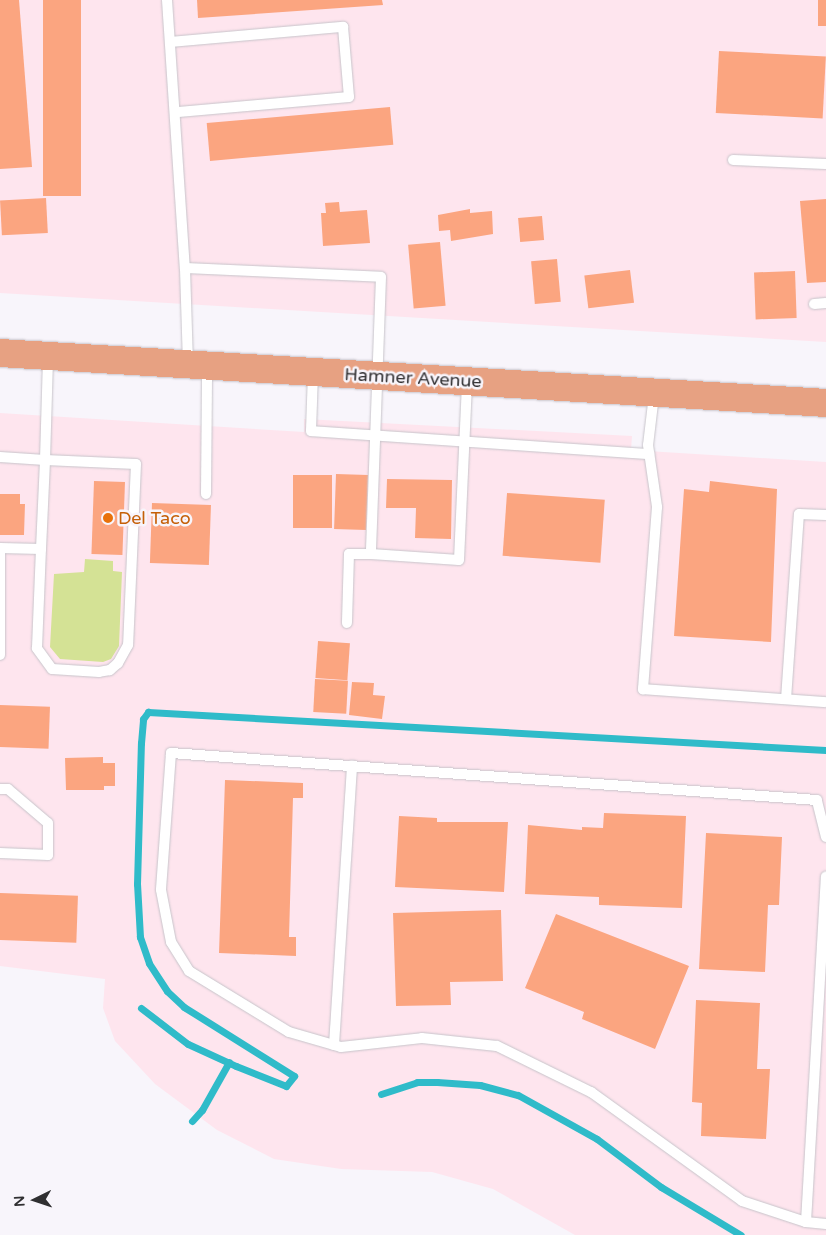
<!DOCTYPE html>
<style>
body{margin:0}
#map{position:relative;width:826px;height:1235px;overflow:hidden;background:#f8f5fb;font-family:"Varela Round",sans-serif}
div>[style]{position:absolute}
.commercial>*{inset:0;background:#fee5ee}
.green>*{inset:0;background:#d4e295}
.stream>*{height:7px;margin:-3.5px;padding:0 3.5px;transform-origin:3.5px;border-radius:3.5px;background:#2fbbc9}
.building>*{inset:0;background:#fba580;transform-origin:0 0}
.roads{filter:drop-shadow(0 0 1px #c7c4ca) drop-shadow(0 0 1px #c7c4ca)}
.service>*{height:10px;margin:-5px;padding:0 5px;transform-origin:5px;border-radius:5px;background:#fff}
.primary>*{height:28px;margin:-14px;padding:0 14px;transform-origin:14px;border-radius:14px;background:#e7a182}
.dots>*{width:14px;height:14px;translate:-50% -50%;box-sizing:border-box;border:2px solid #f8f5fb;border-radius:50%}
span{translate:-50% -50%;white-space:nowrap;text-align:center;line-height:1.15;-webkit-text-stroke:5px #f8f5fb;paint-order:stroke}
.street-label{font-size:18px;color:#302f31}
.food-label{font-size:18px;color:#c56008}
.left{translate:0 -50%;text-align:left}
.north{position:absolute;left:10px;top:1175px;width:50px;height:50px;-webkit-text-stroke:4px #f8f5fb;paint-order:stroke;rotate:266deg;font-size:14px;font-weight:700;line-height:20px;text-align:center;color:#302f31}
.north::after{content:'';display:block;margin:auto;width:18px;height:22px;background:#302f31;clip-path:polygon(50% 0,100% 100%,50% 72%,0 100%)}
</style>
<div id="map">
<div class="commercial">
<i style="clip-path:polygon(0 0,826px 0,826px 342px,0 293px)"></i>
<i style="clip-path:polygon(0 413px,304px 432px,304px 419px,632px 436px,631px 450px,826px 462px,826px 1235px,575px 1235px,493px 1189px,432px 1172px,341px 1169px,274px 1159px,217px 1130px,155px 1084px,115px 1041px,103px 1008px,105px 979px,0 966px)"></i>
</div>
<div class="green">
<i style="clip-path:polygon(85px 559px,113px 561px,113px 571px,122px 572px,119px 646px,111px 659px,103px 662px,60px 659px,50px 647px,54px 574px,84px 572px)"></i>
</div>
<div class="stream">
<i style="left:141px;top:1008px;width:59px;rotate:37.5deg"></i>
<i style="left:188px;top:1044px;width:53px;rotate:24.6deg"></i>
<i style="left:236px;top:1066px;width:54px;rotate:21.8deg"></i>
<i style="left:286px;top:1086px;width:13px;rotate:-51deg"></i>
<i style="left:294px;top:1076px;width:130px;rotate:-147.9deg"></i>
<i style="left:184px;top:1007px;width:23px;rotate:-137deg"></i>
<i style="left:167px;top:991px;width:33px;rotate:-123deg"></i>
<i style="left:149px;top:963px;width:28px;rotate:-109deg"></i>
<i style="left:140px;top:937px;width:53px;rotate:-93.2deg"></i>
<i style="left:137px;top:884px;width:141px;rotate:-88.4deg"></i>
<i style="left:141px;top:743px;width:24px;rotate:-85deg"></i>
<i style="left:143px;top:719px;width:9px;rotate:-54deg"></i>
<i style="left:148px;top:712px;width:679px;rotate:3.21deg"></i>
<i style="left:381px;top:1094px;width:38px;rotate:-18deg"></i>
<i style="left:417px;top:1082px;width:20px"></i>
<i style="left:437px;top:1082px;width:43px;rotate:4deg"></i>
<i style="left:480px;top:1085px;width:39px;rotate:15deg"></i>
<i style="left:518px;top:1095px;width:90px;rotate:29.1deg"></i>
<i style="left:597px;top:1139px;width:80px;rotate:36.9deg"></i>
<i style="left:661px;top:1187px;width:93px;rotate:31deg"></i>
<i style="left:192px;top:1121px;width:15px;rotate:-48deg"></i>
<i style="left:202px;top:1110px;width:55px;rotate:-60.6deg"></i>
</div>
<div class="building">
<i style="clip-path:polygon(0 0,19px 0,32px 167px,0 169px)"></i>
<i style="left:43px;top:0;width:38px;height:196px"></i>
<i style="clip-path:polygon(197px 0,382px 0,383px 5px,198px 18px)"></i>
<i style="left:818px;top:0;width:8px;height:26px"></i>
<i style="left:719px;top:51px;width:107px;height:62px;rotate:3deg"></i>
<i style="left:390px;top:107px;width:38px;height:184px;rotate:85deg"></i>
<i style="left:46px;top:198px;width:35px;height:46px;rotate:87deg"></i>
<i style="clip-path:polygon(826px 199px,826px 282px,807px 283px,800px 201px)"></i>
<i style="clip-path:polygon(339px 202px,340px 212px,367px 210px,370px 243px,323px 246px,321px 213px,326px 213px,325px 203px)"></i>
<i style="clip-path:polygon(470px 209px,470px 213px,492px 211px,493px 234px,451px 241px,450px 230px,439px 231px,438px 215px)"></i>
<i style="left:542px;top:216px;width:24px;height:24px;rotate:85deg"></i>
<i style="left:440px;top:242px;width:64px;height:32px;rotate:85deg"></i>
<i style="left:557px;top:259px;width:43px;height:26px;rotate:85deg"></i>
<i style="left:630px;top:270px;width:33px;height:46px;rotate:83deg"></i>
<i style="left:795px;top:271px;width:47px;height:41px;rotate:88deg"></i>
<i style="left:336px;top:474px;width:32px;height:55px;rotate:2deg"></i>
<i style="left:293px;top:475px;width:39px;height:53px"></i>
<i style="clip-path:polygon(387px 479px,452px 480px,451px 539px,415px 538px,416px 508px,386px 508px)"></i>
<i style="left:94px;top:481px;width:31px;height:73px;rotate:2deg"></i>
<i style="clip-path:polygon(710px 481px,777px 489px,771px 642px,674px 636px,684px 489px,709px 492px)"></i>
<i style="left:507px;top:493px;width:98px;height:63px;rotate:4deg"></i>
<i style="clip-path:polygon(0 494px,20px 494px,20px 504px,25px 504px,24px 535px,0 535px)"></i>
<i style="left:152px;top:503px;width:59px;height:60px;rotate:2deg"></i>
<i style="left:318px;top:641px;width:32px;height:37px;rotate:4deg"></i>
<i style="left:315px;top:679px;width:33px;height:33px;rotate:3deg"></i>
<i style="clip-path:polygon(352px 682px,374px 683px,373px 695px,385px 696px,382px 719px,349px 715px)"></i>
<i style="left:0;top:705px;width:50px;height:42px;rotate:2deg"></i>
<i style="clip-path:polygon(103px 757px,103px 763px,115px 763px,115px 786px,104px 786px,104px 790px,66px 790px,65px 758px)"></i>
<i style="clip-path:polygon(225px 780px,303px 783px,303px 798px,293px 798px,289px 937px,296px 937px,296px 956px,219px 953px)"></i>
<i style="clip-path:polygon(604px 813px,686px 816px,682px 908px,599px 905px,599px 897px,525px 894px,528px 825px,582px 830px,582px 827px,603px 828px)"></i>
<i style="clip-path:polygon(399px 816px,437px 818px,437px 822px,508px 822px,504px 892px,395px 887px)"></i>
<i style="clip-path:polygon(706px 833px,782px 837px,779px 905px,768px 905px,765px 972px,699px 969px)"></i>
<i style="left:0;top:893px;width:78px;height:47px;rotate:2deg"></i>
<i style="clip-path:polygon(501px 910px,503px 981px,450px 982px,451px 1005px,396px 1006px,393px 913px)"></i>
<i style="clip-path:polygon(556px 914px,689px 966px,655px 1049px,582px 1019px,584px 1012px,525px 988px)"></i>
<i style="clip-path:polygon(696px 1000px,760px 1003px,757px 1069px,770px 1069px,766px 1139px,701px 1136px,702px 1103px,692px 1102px)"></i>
</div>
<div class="roads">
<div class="service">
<i style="left:167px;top:0;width:269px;rotate:86.2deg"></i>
<i style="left:170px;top:42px;width:174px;rotate:-5deg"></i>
<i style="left:343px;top:27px;width:70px;rotate:85.1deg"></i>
<i style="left:349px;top:97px;width:174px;rotate:175deg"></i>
<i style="left:733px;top:160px;width:93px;rotate:2.5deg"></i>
<i style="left:814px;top:304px;width:12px;rotate:-5deg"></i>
<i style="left:188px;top:364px;width:96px;rotate:-91.8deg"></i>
<i style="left:185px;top:268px;width:196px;rotate:2.6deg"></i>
<i style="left:381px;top:277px;width:277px;rotate:92.1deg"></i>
<i style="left:371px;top:554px;width:22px;rotate:180deg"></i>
<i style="left:349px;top:554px;width:69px;rotate:91.7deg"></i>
<i style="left:313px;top:373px;width:58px;rotate:92deg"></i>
<i style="left:311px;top:431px;width:339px;rotate:3.9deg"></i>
<i style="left:654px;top:395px;width:50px;rotate:96.8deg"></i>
<i style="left:648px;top:445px;width:63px;rotate:81.7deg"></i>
<i style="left:657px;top:507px;width:183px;rotate:94.4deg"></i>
<i style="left:643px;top:689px;width:183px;rotate:4.1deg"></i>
<i style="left:0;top:457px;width:45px;rotate:3.8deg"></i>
<i style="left:45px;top:460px;width:91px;rotate:2.5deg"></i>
<i style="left:136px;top:464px;width:181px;rotate:92.5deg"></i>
<i style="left:128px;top:645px;width:21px;rotate:119deg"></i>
<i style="left:118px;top:663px;width:11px;rotate:139deg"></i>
<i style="left:110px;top:670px;width:11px;rotate:170deg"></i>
<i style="left:99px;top:672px;width:47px;rotate:-176.3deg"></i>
<i style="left:52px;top:669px;width:26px;rotate:-126deg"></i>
<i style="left:37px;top:648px;width:99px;rotate:-87.7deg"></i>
<i style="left:41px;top:549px;width:89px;rotate:-87.4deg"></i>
<i style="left:45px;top:460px;width:103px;rotate:-88.3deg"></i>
<i style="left:206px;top:494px;width:127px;rotate:-89.5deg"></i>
<i style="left:0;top:548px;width:41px;rotate:1.4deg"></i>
<i style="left:371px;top:554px;width:88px;rotate:3.9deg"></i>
<i style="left:459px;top:560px;width:178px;rotate:-87.4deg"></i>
<i style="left:0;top:655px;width:107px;rotate:-90deg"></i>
<i style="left:786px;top:699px;width:185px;rotate:-86deg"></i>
<i style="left:799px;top:514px;width:27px;rotate:2deg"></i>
<i style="left:0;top:789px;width:8px"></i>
<i style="left:8px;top:789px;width:52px;rotate:40.4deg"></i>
<i style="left:48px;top:823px;width:32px;rotate:90deg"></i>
<i style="left:48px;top:855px;width:48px;rotate:-177.6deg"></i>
<i style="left:826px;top:837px;width:38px;rotate:-104deg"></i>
<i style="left:817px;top:800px;width:648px;rotate:-175.84deg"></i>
<i style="left:171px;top:753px;width:137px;rotate:94.2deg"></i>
<i style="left:161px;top:890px;width:53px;rotate:79.1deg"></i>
<i style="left:171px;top:942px;width:34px;rotate:58deg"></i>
<i style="left:189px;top:971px;width:117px;rotate:31.4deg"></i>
<i style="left:289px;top:1032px;width:54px;rotate:16.1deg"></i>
<i style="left:341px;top:1047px;width:81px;rotate:-6.3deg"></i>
<i style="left:422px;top:1038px;width:75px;rotate:6.1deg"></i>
<i style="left:497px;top:1046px;width:105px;rotate:26.1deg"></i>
<i style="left:591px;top:1092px;width:186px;rotate:35.8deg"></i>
<i style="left:742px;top:1201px;width:67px;rotate:18.2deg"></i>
<i style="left:806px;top:1222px;width:20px;rotate:6deg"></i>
<i style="left:334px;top:1045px;width:280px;rotate:-86.3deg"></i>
<i style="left:806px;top:1222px;width:346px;rotate:-86.7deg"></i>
</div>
<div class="primary">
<i style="left:0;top:353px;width:828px;rotate:3.46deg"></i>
</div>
</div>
<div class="dots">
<i style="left:108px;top:518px;background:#e8710a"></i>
</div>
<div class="street-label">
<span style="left:413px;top:378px;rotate:3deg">Hamner Avenue</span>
</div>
<div class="food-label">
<span class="left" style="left:118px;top:518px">Del Taco</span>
</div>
<div class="north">N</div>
</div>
